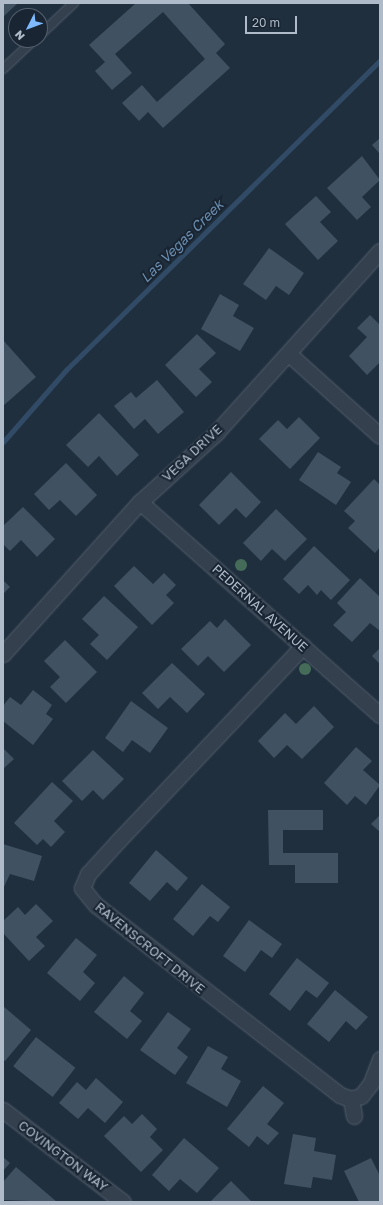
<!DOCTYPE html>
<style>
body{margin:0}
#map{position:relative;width:383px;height:1205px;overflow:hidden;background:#202f3e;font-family:"Golos Text",sans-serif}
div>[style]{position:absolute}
.stream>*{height:5px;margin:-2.5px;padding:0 2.5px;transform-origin:2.5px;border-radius:2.5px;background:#314b67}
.building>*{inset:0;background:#405162;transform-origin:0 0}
.roads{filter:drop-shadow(0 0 1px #525e6b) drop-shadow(0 0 1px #525e6b)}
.lane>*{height:8px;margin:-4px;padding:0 4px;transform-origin:4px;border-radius:4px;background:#34404e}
.street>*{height:15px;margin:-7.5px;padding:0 7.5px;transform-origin:7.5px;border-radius:7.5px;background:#34404e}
.trees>*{width:12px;height:12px;margin:-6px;border-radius:50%;background:#456c58}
span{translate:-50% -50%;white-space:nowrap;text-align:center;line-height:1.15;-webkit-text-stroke:4px #192532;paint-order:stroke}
.street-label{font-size:13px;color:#afbbc9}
.water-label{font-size:14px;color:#6c8eb0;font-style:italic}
.frame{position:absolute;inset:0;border:4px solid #afbbc9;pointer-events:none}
.north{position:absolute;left:8px;top:8px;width:40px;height:40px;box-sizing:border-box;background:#192532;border:1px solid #55616e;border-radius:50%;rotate:228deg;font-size:11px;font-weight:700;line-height:16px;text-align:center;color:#afbbc9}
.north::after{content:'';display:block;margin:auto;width:14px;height:18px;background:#7fb9ff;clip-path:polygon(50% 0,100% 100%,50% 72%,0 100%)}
.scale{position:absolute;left:245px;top:16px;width:52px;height:18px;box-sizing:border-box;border:2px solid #afbbc9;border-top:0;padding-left:5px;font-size:12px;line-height:14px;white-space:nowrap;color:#afbbc9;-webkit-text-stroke:3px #192532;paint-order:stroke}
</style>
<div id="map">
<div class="stream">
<i style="left:3px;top:442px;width:96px;rotate:-48.8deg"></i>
<i style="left:66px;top:370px;width:441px;rotate:-44.6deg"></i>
</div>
<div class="building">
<i style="clip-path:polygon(3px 3px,18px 3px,3px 17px)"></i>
<i style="clip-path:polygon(136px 3px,188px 3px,225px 44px,216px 53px,230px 68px,163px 128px,148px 112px,139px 121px,122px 103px,142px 85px,157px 102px,205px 59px,163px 12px,115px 54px,132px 73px,112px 90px,95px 71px,105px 62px,89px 45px)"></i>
<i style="clip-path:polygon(380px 138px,380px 154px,372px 145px)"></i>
<i style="clip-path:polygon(362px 156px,380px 180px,362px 197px,371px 207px,357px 220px,327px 188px)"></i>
<i style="clip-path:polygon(316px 196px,331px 212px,320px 222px,338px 241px,318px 260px,285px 224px)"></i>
<i style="clip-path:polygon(269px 248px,304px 273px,289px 295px,276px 286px,266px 300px,243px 284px)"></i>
<i style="clip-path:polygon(220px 294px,239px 305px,233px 316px,254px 328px,240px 351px,201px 329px)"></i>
<i style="clip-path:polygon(370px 315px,380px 325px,380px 362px,367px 375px,349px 356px,367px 337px,357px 328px)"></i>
<i style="clip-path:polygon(197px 334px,216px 353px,199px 369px,212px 382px,196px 397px,165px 365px)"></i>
<i style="clip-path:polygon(3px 340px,36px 377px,3px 406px)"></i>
<i style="clip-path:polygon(157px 380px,184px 412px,158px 434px,145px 419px,134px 429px,114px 406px,131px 392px,136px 398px)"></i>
<i style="clip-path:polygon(99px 413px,139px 455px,117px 476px,99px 456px,88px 467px,66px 445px)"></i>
<i style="clip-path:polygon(299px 417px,320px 438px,290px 469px,259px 439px,278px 420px,287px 429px)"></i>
<i style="clip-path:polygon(318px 452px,341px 467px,337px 473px,351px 482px,336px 505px,299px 480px)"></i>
<i style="clip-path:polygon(66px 463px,97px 495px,76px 516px,60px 500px,49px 510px,34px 494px)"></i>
<i style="clip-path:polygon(231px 472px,261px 502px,246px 518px,236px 508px,219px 525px,199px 505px)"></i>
<i style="clip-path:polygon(374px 479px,380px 485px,380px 547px,375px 553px,348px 528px,355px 521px,344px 511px)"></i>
<i style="clip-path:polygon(23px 507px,55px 539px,37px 557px,21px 540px,10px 551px,3px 544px,3px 526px)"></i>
<i style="clip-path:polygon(276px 509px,307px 539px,285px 561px,272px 549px,261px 561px,243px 543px)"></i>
<i style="clip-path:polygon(314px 546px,350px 580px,331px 600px,321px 590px,317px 595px,308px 585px,299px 594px,283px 579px)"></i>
<i style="clip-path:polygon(134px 566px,153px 584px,164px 573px,176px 585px,166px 595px,174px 603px,152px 625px,114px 586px)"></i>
<i style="clip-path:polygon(360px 578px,380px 597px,380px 631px,370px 623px,352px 642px,333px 625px,346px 612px,337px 603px)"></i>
<i style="clip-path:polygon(3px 580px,10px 587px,3px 594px)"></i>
<i style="clip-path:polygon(104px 596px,138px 627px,107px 660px,90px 644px,99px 635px,82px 619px)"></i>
<i style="clip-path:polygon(225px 619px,251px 645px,224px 672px,208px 656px,198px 666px,181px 649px,210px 621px,217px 628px)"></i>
<i style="clip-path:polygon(65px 640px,97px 672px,66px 703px,50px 687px,60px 677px,44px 661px)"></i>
<i style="clip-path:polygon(380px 648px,380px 664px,372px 656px)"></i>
<i style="clip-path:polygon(172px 663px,205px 694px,187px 713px,170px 697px,158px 709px,142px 693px)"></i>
<i style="clip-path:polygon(33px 690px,52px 705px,46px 714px,53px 719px,33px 745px,3px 721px,3px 706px,10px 697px,21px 705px)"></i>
<i style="clip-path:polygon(131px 701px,168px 728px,150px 753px,132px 740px,123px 752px,105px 738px)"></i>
<i style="clip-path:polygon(314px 706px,334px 727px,302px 759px,287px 745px,274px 758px,258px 741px,285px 713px,296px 724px)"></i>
<i style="clip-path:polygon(356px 747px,372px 761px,363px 770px,380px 785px,366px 805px,355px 796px,347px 805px,324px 783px)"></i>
<i style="clip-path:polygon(3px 748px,14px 759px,3px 769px)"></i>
<i style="clip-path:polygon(93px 750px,124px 779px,103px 800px,93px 790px,82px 801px,62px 781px)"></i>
<i style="clip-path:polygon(52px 782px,73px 801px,54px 821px,65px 832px,51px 847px,43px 839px,37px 845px,14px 823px)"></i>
<i style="clip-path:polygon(268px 810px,323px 810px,323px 830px,283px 830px,283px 853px,338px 853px,338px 883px,295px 883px,295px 865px,269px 865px)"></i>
<i style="clip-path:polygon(380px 815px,380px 832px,371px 824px)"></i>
<i style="clip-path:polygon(3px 844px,42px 856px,34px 881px,10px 874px,3px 889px)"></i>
<i style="clip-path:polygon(156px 850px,188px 878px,177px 891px,167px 882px,150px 901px,129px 883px)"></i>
<i style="clip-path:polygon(202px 884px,230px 907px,218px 922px,210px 916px,193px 936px,173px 919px)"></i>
<i style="clip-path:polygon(36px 904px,53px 921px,36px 937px,45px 946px,29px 961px,3px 933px,3px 921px,18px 907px,25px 915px)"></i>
<i style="clip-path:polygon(249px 920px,282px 944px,272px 958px,261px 950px,245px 972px,223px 956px)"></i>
<i style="clip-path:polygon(76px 938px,97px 955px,83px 972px,95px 983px,80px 1001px,47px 973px)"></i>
<i style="clip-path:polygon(297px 958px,329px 983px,317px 998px,306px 990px,290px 1011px,269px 994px)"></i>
<i style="clip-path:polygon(124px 976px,144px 993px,130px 1011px,142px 1021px,127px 1039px,94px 1012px)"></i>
<i style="clip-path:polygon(335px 990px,368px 1017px,356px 1030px,346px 1021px,329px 1042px,307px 1024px)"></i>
<i style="clip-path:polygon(3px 1006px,31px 1030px,5px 1061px,3px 1060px)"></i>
<i style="clip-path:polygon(168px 1012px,191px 1029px,177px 1048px,188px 1057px,175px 1075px,140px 1050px)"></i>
<i style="left:36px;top:1037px;width:50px;height:37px;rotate:38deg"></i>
<i style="clip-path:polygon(208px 1046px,228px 1057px,221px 1069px,241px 1081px,227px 1107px,186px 1083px)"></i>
<i style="clip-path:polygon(96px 1078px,123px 1102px,105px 1123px,88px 1108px,78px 1119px,59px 1103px,77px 1082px,86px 1090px)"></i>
<i style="clip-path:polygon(263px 1086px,284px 1103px,267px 1124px,279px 1133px,268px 1145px,257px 1136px,249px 1147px,227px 1129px)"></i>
<i style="clip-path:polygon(142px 1114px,157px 1129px,150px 1137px,163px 1150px,141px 1172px,104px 1136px,124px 1116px,132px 1124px)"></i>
<i style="clip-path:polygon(293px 1134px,316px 1138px,314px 1151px,336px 1155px,332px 1180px,313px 1177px,311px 1188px,284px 1184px)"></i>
<i style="clip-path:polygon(184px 1138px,219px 1168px,197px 1193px,180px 1179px,169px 1191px,152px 1175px)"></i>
<i style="clip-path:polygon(3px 1157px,10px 1163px,3px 1171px)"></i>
<i style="clip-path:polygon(371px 1158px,380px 1176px,380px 1202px,359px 1202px,344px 1171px)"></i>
<i style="clip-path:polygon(16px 1167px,57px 1202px,3px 1200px,3px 1182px)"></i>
<i style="clip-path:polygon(231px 1181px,252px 1202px,210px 1202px)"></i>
</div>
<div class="roads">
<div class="lane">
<i style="left:40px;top:35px;width:47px;rotate:-43.3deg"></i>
<i style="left:3px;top:69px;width:42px;rotate:-43.1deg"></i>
</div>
<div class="street">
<i style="left:289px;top:354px;width:122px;rotate:42deg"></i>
<i style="left:140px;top:502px;width:321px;rotate:41.6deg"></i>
<i style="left:303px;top:646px;width:269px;rotate:133.5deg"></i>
<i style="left:118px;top:841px;width:45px;rotate:132.3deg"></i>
<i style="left:88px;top:874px;width:15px;rotate:113deg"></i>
<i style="left:82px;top:888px;width:22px;rotate:51deg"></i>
<i style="left:96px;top:905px;width:309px;rotate:37.9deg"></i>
<i style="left:340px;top:1095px;width:12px;rotate:20deg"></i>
<i style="left:351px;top:1099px;width:10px;rotate:-17deg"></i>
<i style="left:361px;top:1096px;width:16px;rotate:-52deg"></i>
<i style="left:371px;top:1083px;width:26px;rotate:-69deg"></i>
<i style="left:3px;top:654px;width:205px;rotate:-48deg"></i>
<i style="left:140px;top:502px;width:103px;rotate:-42.2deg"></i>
<i style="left:216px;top:433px;width:245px;rotate:-48deg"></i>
<i style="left:351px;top:1099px;width:17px;rotate:80deg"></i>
<i style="left:3px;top:1110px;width:151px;rotate:37.5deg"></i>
</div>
</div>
<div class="trees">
<i style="left:241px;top:565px"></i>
<i style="left:305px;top:669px"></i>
</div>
<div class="street-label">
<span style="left:192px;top:453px;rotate:-43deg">VEGA DRIVE</span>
<span style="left:260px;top:608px;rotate:42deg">PEDERNAL AVENUE</span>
<span style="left:150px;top:948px;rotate:39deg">RAVENSCROFT DRIVE</span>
<span style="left:63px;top:1156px;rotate:37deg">COVINGTON WAY</span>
</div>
<div class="water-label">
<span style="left:182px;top:241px;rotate:-45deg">Las Vegas Creek</span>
</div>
<div class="frame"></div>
<div class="north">N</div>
<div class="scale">20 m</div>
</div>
